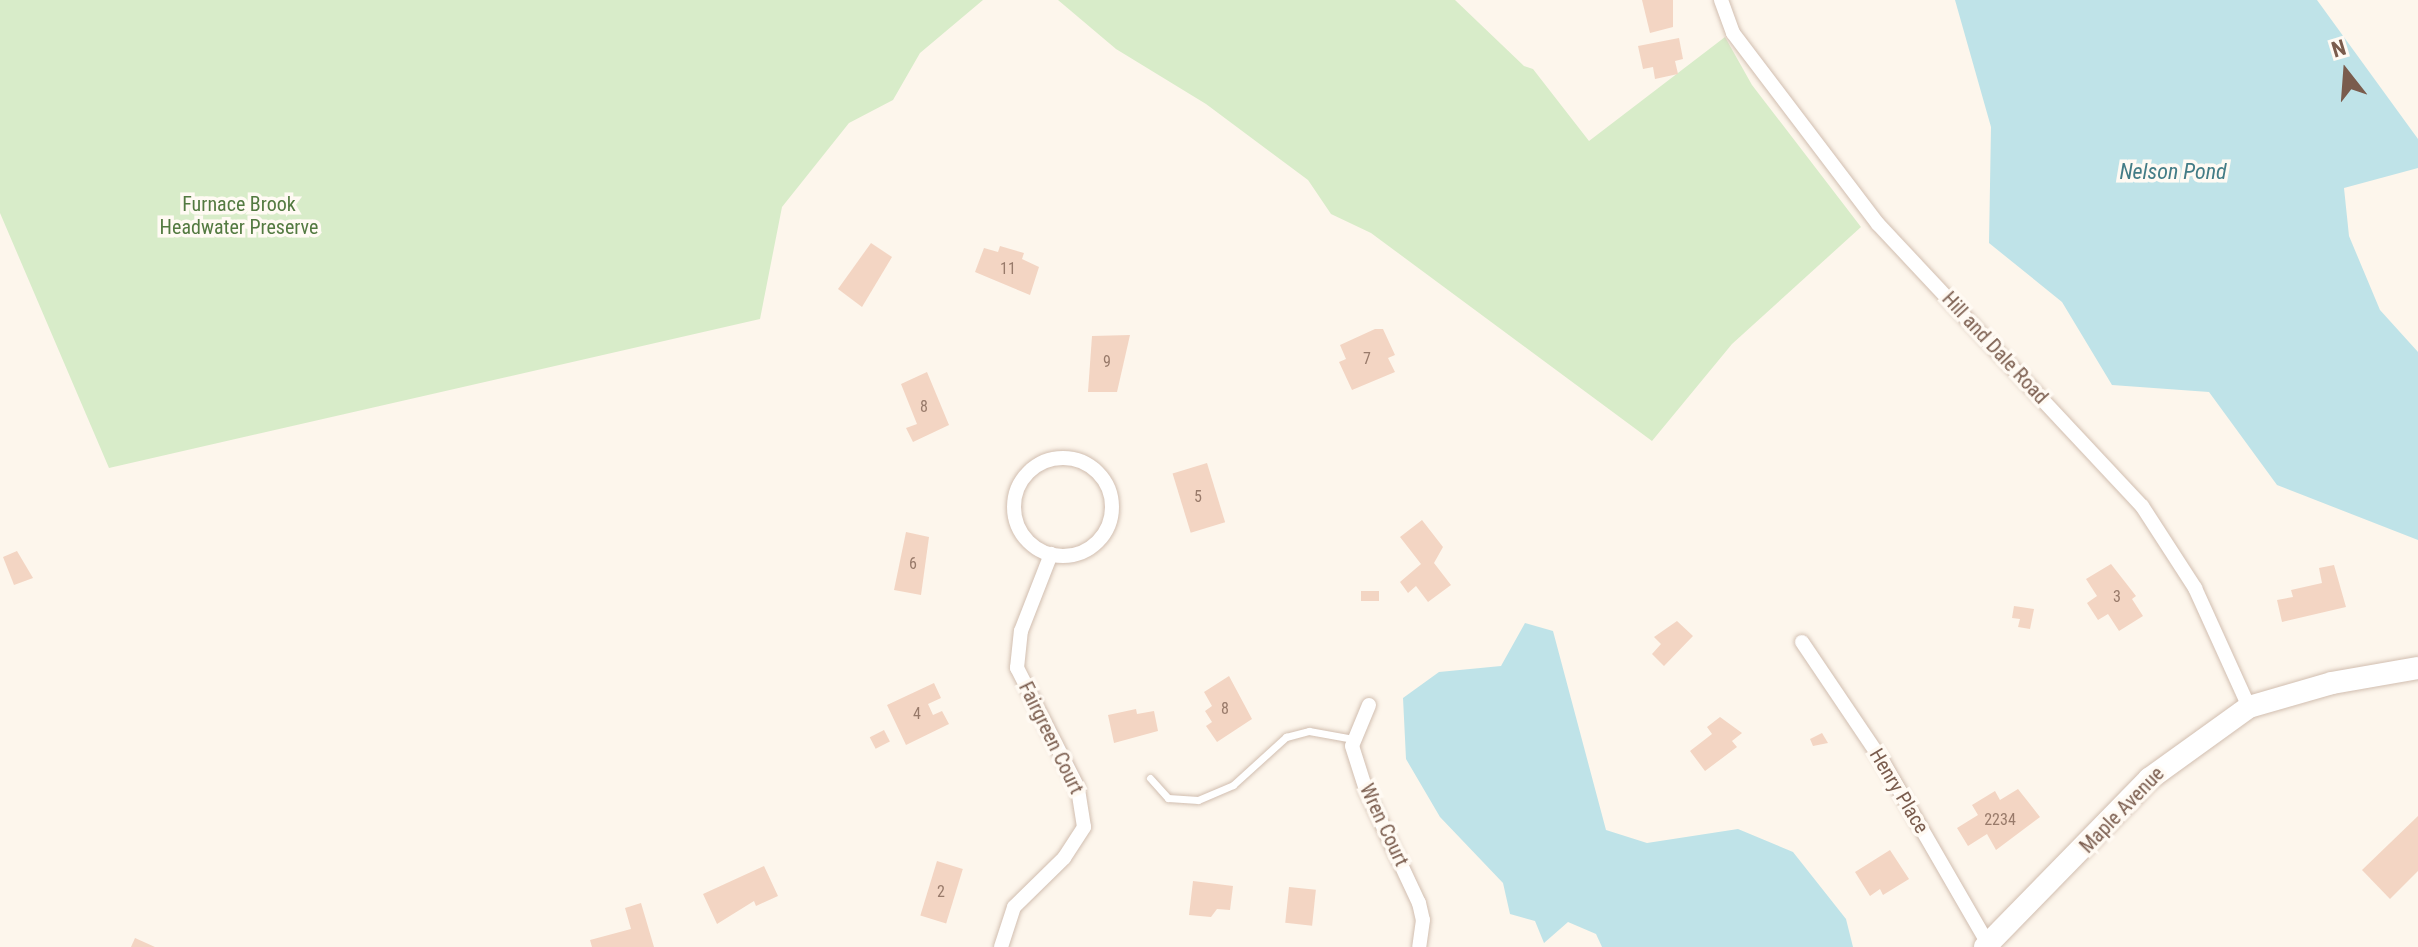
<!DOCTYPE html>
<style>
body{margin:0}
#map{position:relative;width:2418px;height:947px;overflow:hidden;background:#fdf6ec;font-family:"Roboto Condensed",sans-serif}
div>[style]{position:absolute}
.green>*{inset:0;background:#d8ecc9}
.water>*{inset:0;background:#bfe3e8}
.building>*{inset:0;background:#f3d5c3;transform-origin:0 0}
.roads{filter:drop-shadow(0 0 2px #d1beb0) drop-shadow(0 0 2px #d1beb0)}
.lane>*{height:7px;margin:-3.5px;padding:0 3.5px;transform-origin:3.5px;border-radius:3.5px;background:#fff}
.street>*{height:14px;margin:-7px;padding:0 7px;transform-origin:7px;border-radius:7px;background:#fff}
.street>.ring{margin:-7px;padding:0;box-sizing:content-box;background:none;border:14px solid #fff;border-radius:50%}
.secondary>*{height:22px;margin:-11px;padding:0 11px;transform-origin:11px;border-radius:11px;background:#fff}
span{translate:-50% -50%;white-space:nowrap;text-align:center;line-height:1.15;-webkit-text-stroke:7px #fffaf3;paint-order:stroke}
.number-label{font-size:16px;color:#987a6a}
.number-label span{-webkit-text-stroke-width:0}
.park-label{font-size:20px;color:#537a41}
.street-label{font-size:20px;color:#7a5c4d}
.water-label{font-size:22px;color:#437c86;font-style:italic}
.north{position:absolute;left:2306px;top:32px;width:80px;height:80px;-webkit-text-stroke:6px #fffaf3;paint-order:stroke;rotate:343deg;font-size:22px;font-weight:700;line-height:32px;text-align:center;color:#7a5c4d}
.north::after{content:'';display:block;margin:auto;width:28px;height:36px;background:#7a5c4d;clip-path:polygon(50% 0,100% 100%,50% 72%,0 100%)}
</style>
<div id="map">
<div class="green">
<i style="clip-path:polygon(0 0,983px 0,920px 53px,893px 100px,849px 123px,782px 207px,760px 319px,109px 468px,0 213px)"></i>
<i style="clip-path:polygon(1058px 0,1455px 0,1524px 66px,1533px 69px,1589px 141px,1725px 37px,1752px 85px,1861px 227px,1732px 344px,1652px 441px,1371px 233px,1331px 214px,1308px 180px,1206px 104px,1116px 49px)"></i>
</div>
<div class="water">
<i style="clip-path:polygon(1955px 0,2317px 0,2418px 139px,2418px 168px,2344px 188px,2349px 236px,2380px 310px,2418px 352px,2418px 540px,2277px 485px,2209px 392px,2112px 385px,2062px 302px,1989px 243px,1991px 127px)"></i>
<i style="clip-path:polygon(1525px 623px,1553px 631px,1606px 830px,1647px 843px,1738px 829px,1793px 852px,1846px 919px,1853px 947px,1602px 947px,1596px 934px,1568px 922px,1544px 943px,1535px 921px,1510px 914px,1503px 883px,1440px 817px,1406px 759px,1403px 698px,1439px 672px,1501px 666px)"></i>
</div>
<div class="building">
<i style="clip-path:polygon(1642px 0,1673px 0,1673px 27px,1650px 33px)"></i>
<i style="clip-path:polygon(1679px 38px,1683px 59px,1675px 61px,1678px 74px,1655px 79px,1653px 67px,1643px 69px,1638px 46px)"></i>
<i style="clip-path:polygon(871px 243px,892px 257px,862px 307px,838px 289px)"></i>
<i style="clip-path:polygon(1000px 246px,1024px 253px,1022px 259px,1039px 267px,1030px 295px,975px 272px,984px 248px,998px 252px)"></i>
<i style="clip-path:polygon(1375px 329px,1383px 329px,1395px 355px,1388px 358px,1395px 372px,1352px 390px,1339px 362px,1346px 359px,1340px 345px)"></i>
<i style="clip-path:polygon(1130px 335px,1117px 392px,1088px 392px,1092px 336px)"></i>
<i style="clip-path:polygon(927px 372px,949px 425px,913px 442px,906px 428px,917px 424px,901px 384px)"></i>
<i style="left:1207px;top:463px;width:62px;height:36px;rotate:73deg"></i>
<i style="clip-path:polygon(1422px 520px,1443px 547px,1434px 563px,1451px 585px,1428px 602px,1416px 586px,1408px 593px,1400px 582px,1421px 564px,1400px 537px)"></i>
<i style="clip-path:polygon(906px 532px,929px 537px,921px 595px,894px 590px)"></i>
<i style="clip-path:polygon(17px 551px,33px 578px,14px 585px,3px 557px)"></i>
<i style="clip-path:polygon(2111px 564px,2136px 596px,2132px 599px,2143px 616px,2119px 631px,2108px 614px,2098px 620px,2087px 603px,2097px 596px,2086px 579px)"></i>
<i style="clip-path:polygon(2334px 565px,2346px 607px,2282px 622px,2277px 600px,2293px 597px,2291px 590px,2322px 583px,2319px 568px)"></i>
<i style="left:1361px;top:591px;width:18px;height:10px"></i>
<i style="clip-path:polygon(2014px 606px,2034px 609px,2030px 629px,2018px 627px,2020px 619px,2012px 618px)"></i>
<i style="clip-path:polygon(1677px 621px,1693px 636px,1664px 666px,1652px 654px,1661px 644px,1654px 637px)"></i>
<i style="clip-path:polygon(1229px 676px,1252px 719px,1217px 742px,1206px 726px,1212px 722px,1205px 711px,1212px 706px,1204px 692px)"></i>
<i style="clip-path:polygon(934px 683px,941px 698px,928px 704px,933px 715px,942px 711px,949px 724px,906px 745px,887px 705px)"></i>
<i style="clip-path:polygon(1136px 709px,1137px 714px,1154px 711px,1158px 731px,1114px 743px,1108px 715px)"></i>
<i style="clip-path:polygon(1720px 717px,1742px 733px,1732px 741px,1737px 747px,1705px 771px,1690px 751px,1712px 734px,1707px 727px)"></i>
<i style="left:884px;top:730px;width:13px;height:16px;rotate:63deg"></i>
<i style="clip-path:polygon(1822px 733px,1828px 743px,1813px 746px,1810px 739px)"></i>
<i style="clip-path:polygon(2018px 789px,2040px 817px,1996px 850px,1987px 834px,1968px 846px,1957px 828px,1978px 815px,1972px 805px,1995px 791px,2000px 800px)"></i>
<i style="clip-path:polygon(2418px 816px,2418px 871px,2390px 899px,2362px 870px)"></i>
<i style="clip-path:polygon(1890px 850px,1909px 879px,1883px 895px,1880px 889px,1870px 896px,1855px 872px)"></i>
<i style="left:937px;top:861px;width:27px;height:57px;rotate:17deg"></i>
<i style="clip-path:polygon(764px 866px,778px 896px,756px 906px,754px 901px,717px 924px,703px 894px)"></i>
<i style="clip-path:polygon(1193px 881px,1233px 886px,1230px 910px,1217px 909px,1211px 917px,1189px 915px)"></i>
<i style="left:1289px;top:887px;width:27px;height:36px;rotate:6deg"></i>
<i style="clip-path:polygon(641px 903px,654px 947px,592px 947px,590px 940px,631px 929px,625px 908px)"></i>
<i style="clip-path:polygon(135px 938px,155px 947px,131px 947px)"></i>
</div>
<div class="roads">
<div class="lane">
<i style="left:1150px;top:778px;width:27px;rotate:48deg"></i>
<i style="left:1168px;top:798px;width:30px;rotate:4deg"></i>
<i style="left:1198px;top:800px;width:38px;rotate:-23deg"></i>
<i style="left:1233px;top:785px;width:72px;rotate:-42.2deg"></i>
<i style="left:1286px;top:737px;width:24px;rotate:-15deg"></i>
<i style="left:1309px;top:731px;width:45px;rotate:10.3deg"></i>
</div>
<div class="street">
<i style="left:1721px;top:0;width:35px;rotate:70deg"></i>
<i style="left:1733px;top:33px;width:240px;rotate:52.8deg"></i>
<i style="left:1878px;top:224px;width:386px;rotate:46.9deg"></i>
<i style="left:2142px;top:506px;width:98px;rotate:57.1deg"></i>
<i style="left:2195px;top:588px;width:131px;rotate:65.6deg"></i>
<i class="ring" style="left:1014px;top:458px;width:84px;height:84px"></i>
<i style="left:1802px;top:642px;width:145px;rotate:56deg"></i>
<i style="left:1883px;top:762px;width:210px;rotate:60deg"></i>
<i style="left:1369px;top:705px;width:44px;rotate:112.5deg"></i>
<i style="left:1352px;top:746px;width:46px;rotate:72.3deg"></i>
<i style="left:1366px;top:790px;width:125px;rotate:64.9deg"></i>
<i style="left:1419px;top:903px;width:17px;rotate:77deg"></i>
<i style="left:1423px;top:920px;width:27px;rotate:98deg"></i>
<i style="left:1001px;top:947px;width:42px;rotate:-72deg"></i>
<i style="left:1014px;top:907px;width:70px;rotate:-44.4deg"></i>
<i style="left:1064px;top:858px;width:37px;rotate:-57deg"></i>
<i style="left:1084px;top:827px;width:39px;rotate:-99deg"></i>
<i style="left:1078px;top:788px;width:135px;rotate:-116.9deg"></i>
<i style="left:1017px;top:668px;width:37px;rotate:-84deg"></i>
<i style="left:1021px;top:631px;width:83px;rotate:-68.7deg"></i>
</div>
<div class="secondary">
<i style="left:1985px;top:947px;width:235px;rotate:-45.7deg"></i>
<i style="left:2149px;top:779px;width:123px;rotate:-35.8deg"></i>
<i style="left:2249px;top:707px;width:86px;rotate:-16.1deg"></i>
<i style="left:2332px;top:683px;width:87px;rotate:-9.9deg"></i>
</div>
</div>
<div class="number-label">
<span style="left:1008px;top:269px">11</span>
<span style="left:1367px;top:359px">7</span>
<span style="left:1107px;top:362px">9</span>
<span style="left:924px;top:407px">8</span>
<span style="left:1198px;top:497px">5</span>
<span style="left:913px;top:564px">6</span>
<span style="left:2117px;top:597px">3</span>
<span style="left:1225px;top:709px">8</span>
<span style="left:917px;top:714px">4</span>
<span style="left:2000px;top:820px">2234</span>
<span style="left:941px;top:892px">2</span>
</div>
<div class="park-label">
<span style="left:239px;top:216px">Furnace Brook<br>Headwater Preserve</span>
</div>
<div class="street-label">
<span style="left:1995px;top:348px;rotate:47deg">Hill and Dale Road</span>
<span style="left:1051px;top:738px;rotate:64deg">Fairgreen Court</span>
<span style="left:1899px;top:791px;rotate:59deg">Henry Place</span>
<span style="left:2122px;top:810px;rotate:-46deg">Maple Avenue</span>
<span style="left:1384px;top:825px;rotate:65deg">Wren Court</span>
</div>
<div class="water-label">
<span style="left:2173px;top:172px">Nelson Pond</span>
</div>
<div class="north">N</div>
</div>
